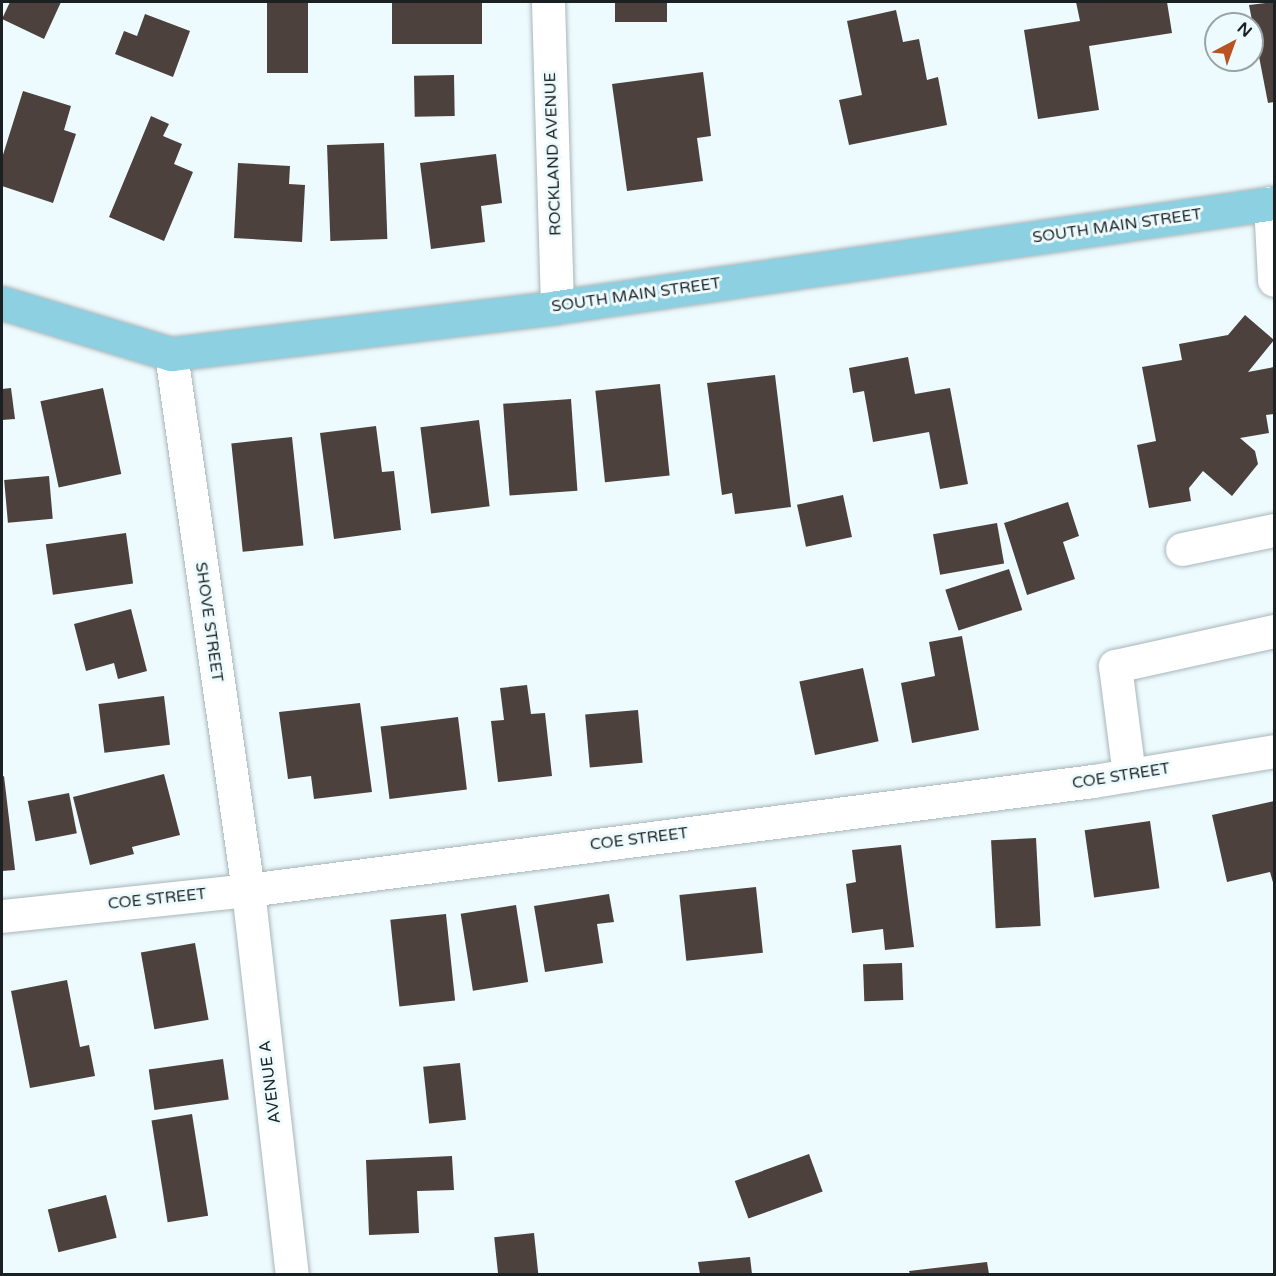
<!DOCTYPE html>
<style>
body{margin:0}
#map{position:relative;width:1276px;height:1276px;overflow:hidden;background:#eefbfe;font-family:"Varela Round",sans-serif}
div>[style]{position:absolute}
.building>*{inset:0;background:#4c413c;transform-origin:0 0}
.roads{filter:drop-shadow(0 0 2px #a7b6ba) drop-shadow(0 0 2px #a7b6ba)}
.minor>*{height:33px;margin:-16.5px;padding:0 16.5px;transform-origin:16.5px;border-radius:16.5px;background:#fff}
.major>*{height:33px;margin:-16.5px;padding:0 16.5px;transform-origin:16.5px;border-radius:16.5px;background:#8dd0e1}
span{translate:-50% -50%;white-space:nowrap;text-align:center;line-height:1.15;-webkit-text-stroke:6px #eefbfe;paint-order:stroke}
.street-label{font-size:16px;color:#1b2123}
.frame{position:absolute;inset:0;border:3px solid #1b2123;pointer-events:none}
.north{position:absolute;left:1204px;top:12px;width:60px;height:60px;box-sizing:border-box;background:#eefbfe;border:2px solid #9aa4a6;border-radius:50%;rotate:41deg;font-size:16px;font-weight:700;line-height:24px;text-align:center;color:#1b2123}
.north::after{content:'';display:block;margin:auto;width:21px;height:27px;background:#b85322;clip-path:polygon(50% 0,100% 100%,50% 72%,0 100%)}
</style>
<div id="map">
<div class="building">
<i style="clip-path:polygon(10px 2px,61px 2px,44px 39px,2px 19px)"></i>
<i style="left:267px;top:2px;width:41px;height:71px"></i>
<i style="left:392px;top:2px;width:90px;height:42px"></i>
<i style="left:615px;top:2px;width:52px;height:20px"></i>
<i style="clip-path:polygon(1076px 2px,1167px 2px,1172px 33px,1089px 46px,1099px 110px,1038px 119px,1024px 30px,1080px 21px)"></i>
<i style="clip-path:polygon(1274px 2px,1274px 102px,1268px 103px,1249px 5px)"></i>
<i style="clip-path:polygon(896px 10px,903px 42px,919px 39px,927px 80px,938px 77px,947px 125px,849px 145px,839px 100px,862px 95px,847px 21px)"></i>
<i style="clip-path:polygon(145px 14px,190px 31px,173px 77px,115px 54px,124px 31px,137px 36px)"></i>
<i style="clip-path:polygon(703px 72px,711px 136px,697px 138px,703px 181px,627px 191px,612px 84px)"></i>
<i style="left:454px;top:75px;width:41px;height:40px;rotate:89deg"></i>
<i style="clip-path:polygon(23px 91px,71px 106px,64px 130px,76px 134px,53px 203px,2px 186px,2px 158px)"></i>
<i style="clip-path:polygon(151px 116px,169px 124px,163px 136px,182px 144px,174px 164px,193px 172px,164px 241px,109px 217px)"></i>
<i style="left:384px;top:143px;width:96px;height:57px;rotate:88deg"></i>
<i style="clip-path:polygon(496px 154px,502px 203px,481px 206px,485px 242px,431px 249px,420px 163px)"></i>
<i style="clip-path:polygon(238px 163px,290px 166px,289px 184px,305px 185px,302px 242px,234px 238px)"></i>
<i style="clip-path:polygon(1245px 315px,1274px 340px,1248px 372px,1274px 367px,1274px 414px,1266px 415px,1269px 433px,1240px 438px,1255px 451px,1258px 464px,1232px 496px,1203px 471px,1189px 488px,1191px 501px,1149px 508px,1137px 445px,1156px 441px,1142px 367px,1182px 360px,1179px 344px,1228px 335px)"></i>
<i style="clip-path:polygon(908px 357px,915px 394px,950px 388px,968px 484px,940px 489px,929px 432px,873px 442px,864px 391px,853px 393px,849px 368px)"></i>
<i style="clip-path:polygon(775px 375px,791px 507px,735px 514px,732px 493px,722px 495px,707px 383px)"></i>
<i style="left:660px;top:384px;width:92px;height:65px;rotate:84deg"></i>
<i style="clip-path:polygon(11px 388px,15px 419px,2px 420px,2px 389px)"></i>
<i style="left:103px;top:388px;width:88px;height:64px;rotate:78deg"></i>
<i style="left:571px;top:399px;width:92px;height:68px;rotate:86deg"></i>
<i style="left:479px;top:420px;width:87px;height:59px;rotate:83deg"></i>
<i style="clip-path:polygon(376px 426px,382px 472px,394px 471px,401px 530px,334px 539px,320px 433px)"></i>
<i style="left:292px;top:437px;width:109px;height:61px;rotate:84deg"></i>
<i style="left:49px;top:476px;width:43px;height:45px;rotate:85deg"></i>
<i style="left:843px;top:495px;width:43px;height:47px;rotate:78deg"></i>
<i style="clip-path:polygon(1068px 502px,1079px 536px,1063px 542px,1075px 579px,1027px 595px,1004px 523px)"></i>
<i style="left:997px;top:523px;width:41px;height:65px;rotate:80deg"></i>
<i style="left:126px;top:533px;width:51px;height:81px;rotate:82deg"></i>
<i style="left:1009px;top:569px;width:43px;height:67px;rotate:72deg"></i>
<i style="clip-path:polygon(131px 609px,147px 671px,118px 679px,114px 663px,86px 671px,74px 624px)"></i>
<i style="clip-path:polygon(962px 636px,979px 730px,912px 743px,901px 683px,935px 676px,929px 642px)"></i>
<i style="left:863px;top:668px;width:75px;height:65px;rotate:78deg"></i>
<i style="clip-path:polygon(527px 685px,531px 714px,545px 713px,552px 776px,498px 782px,491px 721px,504px 720px,500px 688px)"></i>
<i style="left:164px;top:696px;width:49px;height:66px;rotate:83deg"></i>
<i style="clip-path:polygon(360px 703px,372px 792px,314px 799px,311px 776px,288px 779px,279px 712px)"></i>
<i style="left:638px;top:710px;width:53px;height:53px;rotate:85deg"></i>
<i style="left:458px;top:717px;width:73px;height:78px;rotate:83deg"></i>
<i style="clip-path:polygon(164px 774px,180px 835px,132px 847px,134px 854px,90px 865px,73px 797px)"></i>
<i style="clip-path:polygon(4px 776px,15px 870px,2px 871px,2px 777px)"></i>
<i style="left:69px;top:793px;width:41px;height:42px;rotate:79deg"></i>
<i style="clip-path:polygon(1274px 801px,1274px 886px,1270px 872px,1227px 882px,1212px 815px)"></i>
<i style="left:1150px;top:821px;width:68px;height:66px;rotate:82deg"></i>
<i style="left:1036px;top:838px;width:88px;height:45px;rotate:87deg"></i>
<i style="clip-path:polygon(901px 845px,914px 947px,885px 950px,883px 929px,852px 933px,846px 884px,856px 882px,852px 850px)"></i>
<i style="left:756px;top:887px;width:66px;height:77px;rotate:84deg"></i>
<i style="clip-path:polygon(609px 894px,614px 922px,597px 924px,603px 963px,545px 972px,534px 906px)"></i>
<i style="left:516px;top:905px;width:78px;height:56px;rotate:81deg"></i>
<i style="left:446px;top:914px;width:87px;height:56px;rotate:84deg"></i>
<i style="left:195px;top:943px;width:78px;height:55px;rotate:80deg"></i>
<i style="left:902px;top:963px;width:37px;height:39px;rotate:88deg"></i>
<i style="clip-path:polygon(67px 980px,80px 1047px,89px 1045px,95px 1076px,30px 1088px,11px 991px)"></i>
<i style="left:223px;top:1059px;width:41px;height:75px;rotate:82deg"></i>
<i style="left:460px;top:1063px;width:57px;height:37px;rotate:84deg"></i>
<i style="left:192px;top:1114px;width:103px;height:41px;rotate:81deg"></i>
<i style="left:809px;top:1154px;width:40px;height:79px;rotate:70deg"></i>
<i style="clip-path:polygon(452px 1156px,454px 1190px,417px 1191px,419px 1233px,369px 1235px,366px 1160px)"></i>
<i style="left:106px;top:1195px;width:44px;height:60px;rotate:76deg"></i>
<i style="left:534px;top:1233px;width:41px;height:40px;rotate:84deg"></i>
<i style="clip-path:polygon(750px 1257px,752px 1274px,700px 1274px,698px 1262px)"></i>
<i style="clip-path:polygon(987px 1262px,989px 1274px,910px 1274px,909px 1271px)"></i>
</div>
<div class="roads">
<div class="minor">
<i style="left:548px;top:2px;width:305px;rotate:88.3deg"></i>
<i style="left:1270px;top:203px;width:77px;rotate:87deg"></i>
<i style="left:171px;top:354px;width:542px;rotate:81.83deg"></i>
<i style="left:248px;top:890px;width:387px;rotate:83.5deg"></i>
<i style="left:1182px;top:549px;width:94px;rotate:-11.7deg"></i>
<i style="left:1129px;top:775px;width:110px;rotate:-97.3deg"></i>
<i style="left:1115px;top:666px;width:163px;rotate:-12.4deg"></i>
<i style="left:2px;top:916px;width:247px;rotate:-6deg"></i>
<i style="left:248px;top:890px;width:852px;rotate:-7.35deg"></i>
<i style="left:1093px;top:781px;width:183px;rotate:-9.4deg"></i>
</div>
<div class="major">
<i style="left:2px;top:303px;width:177px;rotate:16.8deg"></i>
<i style="left:171px;top:354px;width:389px;rotate:-6.9deg"></i>
<i style="left:557px;top:307px;width:725px;rotate:-8.25deg"></i>
</div>
</div>
<div class="street-label">
<span style="left:553px;top:154px;rotate:-92deg">ROCKLAND AVENUE</span>
<span style="left:1117px;top:226px;rotate:-8deg">SOUTH MAIN STREET</span>
<span style="left:636px;top:295px;rotate:-8deg">SOUTH MAIN STREET</span>
<span style="left:209px;top:622px;rotate:82deg">SHOVE STREET</span>
<span style="left:1121px;top:776px;rotate:-9deg">COE STREET</span>
<span style="left:639px;top:839px;rotate:-7deg">COE STREET</span>
<span style="left:157px;top:899px;rotate:-6deg">COE STREET</span>
<span style="left:270px;top:1082px;rotate:-97deg">AVENUE A</span>
</div>
<div class="frame"></div>
<div class="north">N</div>
</div>
